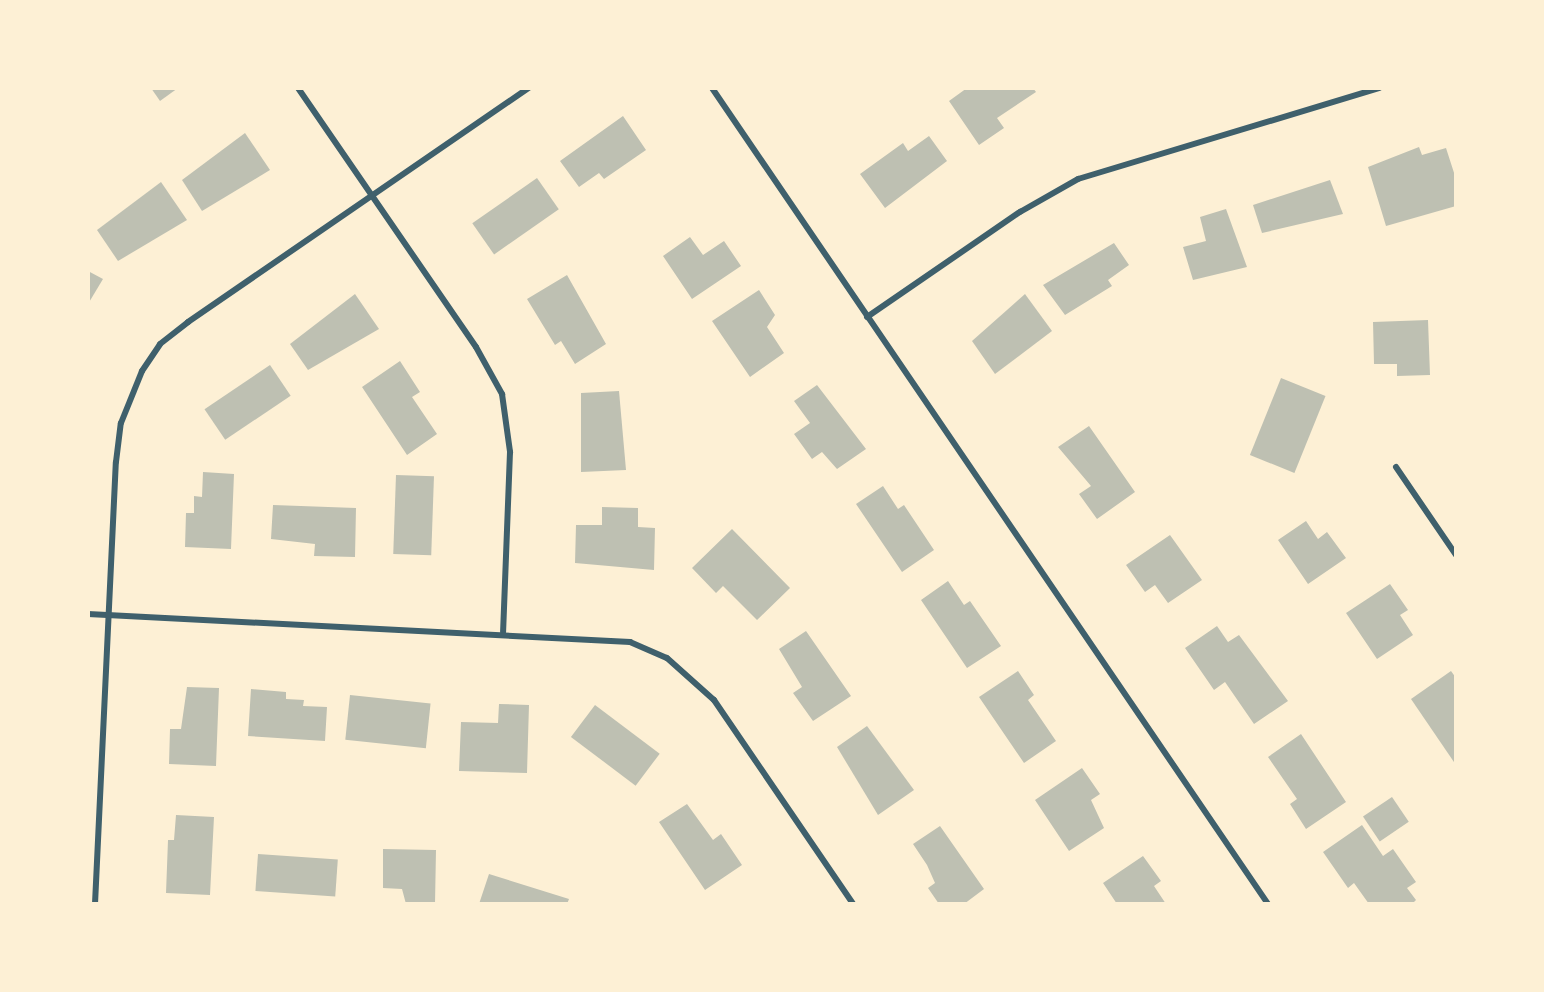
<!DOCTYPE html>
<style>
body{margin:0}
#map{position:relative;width:1544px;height:992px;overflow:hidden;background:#fdf0d5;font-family:"PT Sans Narrow",sans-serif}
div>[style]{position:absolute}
.building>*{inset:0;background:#bec0b2;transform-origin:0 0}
.minor>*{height:6px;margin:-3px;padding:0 3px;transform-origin:3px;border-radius:3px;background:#3f606c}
span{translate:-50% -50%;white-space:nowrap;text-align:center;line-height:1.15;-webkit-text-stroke:4.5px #fdf0d5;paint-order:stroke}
.frame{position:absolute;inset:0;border:90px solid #fdf0d5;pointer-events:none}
</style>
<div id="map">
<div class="building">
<i style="clip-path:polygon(151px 88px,178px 88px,160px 101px)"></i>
<i style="clip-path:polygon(967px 88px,1033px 88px,1036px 92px,997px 118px,1004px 128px,979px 145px,949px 101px)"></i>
<i style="clip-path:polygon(623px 116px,646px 150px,604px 179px,599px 173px,579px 187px,560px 161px)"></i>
<i style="clip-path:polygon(245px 133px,270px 170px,202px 211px,182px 180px)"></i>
<i style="clip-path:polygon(929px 136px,947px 161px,885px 208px,860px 174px,903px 143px,908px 151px)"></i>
<i style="clip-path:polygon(1419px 147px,1422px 155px,1446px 148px,1456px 179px,1456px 206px,1386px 226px,1368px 167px)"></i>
<i style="left:537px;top:178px;width:38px;height:79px;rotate:55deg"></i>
<i style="clip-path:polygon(1330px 180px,1343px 214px,1262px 233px,1253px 205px)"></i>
<i style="clip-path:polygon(161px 182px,187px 220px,118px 261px,97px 230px)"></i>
<i style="clip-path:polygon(1226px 209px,1247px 267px,1193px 280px,1183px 247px,1206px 241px,1200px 217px)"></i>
<i style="clip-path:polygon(690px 237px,703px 255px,724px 241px,741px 266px,692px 299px,663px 256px)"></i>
<i style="clip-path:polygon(1114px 243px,1129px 265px,1108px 280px,1112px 286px,1065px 315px,1043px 285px)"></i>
<i style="clip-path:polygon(88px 271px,103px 279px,88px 304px)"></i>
<i style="clip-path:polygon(567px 275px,606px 344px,575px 364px,561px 341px,555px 345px,527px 299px)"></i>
<i style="clip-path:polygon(759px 290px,775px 315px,767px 327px,784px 353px,750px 377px,712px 321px)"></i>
<i style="clip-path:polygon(355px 294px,379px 329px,308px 370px,290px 344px)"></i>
<i style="clip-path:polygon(1025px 294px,1052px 331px,995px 374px,972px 341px)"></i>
<i style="clip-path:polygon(1428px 320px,1430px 375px,1397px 376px,1397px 364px,1374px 364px,1373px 322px)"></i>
<i style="clip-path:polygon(400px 361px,420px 392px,412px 397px,437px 434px,407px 455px,362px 387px)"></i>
<i style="left:270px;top:365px;width:37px;height:79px;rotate:56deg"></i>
<i style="left:1281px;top:378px;width:48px;height:83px;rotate:22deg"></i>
<i style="clip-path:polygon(817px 385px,866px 449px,837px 469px,822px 452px,812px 459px,794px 434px,810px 423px,794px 401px)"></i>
<i style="clip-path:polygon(619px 391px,626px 470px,581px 472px,581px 393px)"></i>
<i style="clip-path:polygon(1089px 426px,1135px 492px,1097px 519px,1079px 494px,1091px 486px,1058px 447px)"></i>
<i style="clip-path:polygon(203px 472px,234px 474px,231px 549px,185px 547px,186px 513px,194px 513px,194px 496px,202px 497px)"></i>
<i style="left:396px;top:475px;width:38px;height:79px;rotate:2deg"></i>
<i style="clip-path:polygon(883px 486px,898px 509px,904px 505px,934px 550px,902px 572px,856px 504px)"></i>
<i style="clip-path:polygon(273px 505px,356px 508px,355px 557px,314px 556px,315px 544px,271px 539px)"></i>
<i style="clip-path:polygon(602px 507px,638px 508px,638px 527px,655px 528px,654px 570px,575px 563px,576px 525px,602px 525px)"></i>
<i style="clip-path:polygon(1306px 521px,1318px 539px,1327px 532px,1346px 558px,1308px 584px,1278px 540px)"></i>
<i style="clip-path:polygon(732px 529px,790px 588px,757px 620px,723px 586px,716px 593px,692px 568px)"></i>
<i style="clip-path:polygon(1170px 535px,1202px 580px,1168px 603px,1155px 585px,1145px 592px,1126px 565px)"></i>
<i style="clip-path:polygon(948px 581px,964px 605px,970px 601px,1001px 646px,967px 668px,921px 600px)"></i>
<i style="clip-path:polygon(1390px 584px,1408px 610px,1400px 615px,1413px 635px,1377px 659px,1346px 613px)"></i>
<i style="clip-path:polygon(1217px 626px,1228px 642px,1239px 635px,1288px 701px,1254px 724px,1225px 682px,1214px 690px,1185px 648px)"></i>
<i style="clip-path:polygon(806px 631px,851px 696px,813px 721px,793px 693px,802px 687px,779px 649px)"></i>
<i style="clip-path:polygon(1018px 671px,1034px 695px,1028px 700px,1056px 741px,1024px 763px,979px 697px)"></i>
<i style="clip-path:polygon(1451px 671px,1456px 678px,1456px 765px,1411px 699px)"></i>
<i style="clip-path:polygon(187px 687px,219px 688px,216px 766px,169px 764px,170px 729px,181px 729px)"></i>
<i style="clip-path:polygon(251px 689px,286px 692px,286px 699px,304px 700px,303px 706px,327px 707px,325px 741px,248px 736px)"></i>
<i style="left:350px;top:695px;width:81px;height:45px;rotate:6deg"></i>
<i style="clip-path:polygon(499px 704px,529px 705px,527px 773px,459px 771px,461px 722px,498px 723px)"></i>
<i style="left:595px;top:705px;width:81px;height:40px;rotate:37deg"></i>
<i style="clip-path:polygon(867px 726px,914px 790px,878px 815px,837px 747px)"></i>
<i style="clip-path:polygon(1301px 734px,1346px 802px,1306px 829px,1290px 804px,1297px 799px,1268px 757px)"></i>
<i style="clip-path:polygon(1082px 768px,1100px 794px,1091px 800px,1104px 828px,1069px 851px,1035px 800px)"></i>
<i style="left:1392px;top:797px;width:30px;height:35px;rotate:56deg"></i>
<i style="clip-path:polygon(687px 804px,713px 840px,721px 834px,742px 865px,705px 890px,659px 822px)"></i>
<i style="clip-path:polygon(176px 815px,214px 817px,210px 895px,166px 893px,168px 840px,174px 840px)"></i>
<i style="clip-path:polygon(1362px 825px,1383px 856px,1393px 849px,1416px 882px,1407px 888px,1416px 900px,1412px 904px,1369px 904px,1354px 883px,1348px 888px,1323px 852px)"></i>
<i style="clip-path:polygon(940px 826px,984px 889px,964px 904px,939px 904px,928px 888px,935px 883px,927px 865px,913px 844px)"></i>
<i style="clip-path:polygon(383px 849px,436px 850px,435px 904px,406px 904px,402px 889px,383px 888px)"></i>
<i style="left:258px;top:854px;width:80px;height:37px;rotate:4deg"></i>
<i style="clip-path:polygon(1143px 856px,1161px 881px,1154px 886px,1166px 904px,1117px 904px,1103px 883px)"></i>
<i style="clip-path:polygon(489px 874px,569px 899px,567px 904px,479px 904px)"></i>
</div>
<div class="minor">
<i style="left:298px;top:88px;width:314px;rotate:55.5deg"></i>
<i style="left:476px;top:347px;width:54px;rotate:61deg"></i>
<i style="left:502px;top:394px;width:59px;rotate:82.1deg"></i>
<i style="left:510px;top:452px;width:180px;rotate:92.2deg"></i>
<i style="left:712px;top:88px;width:987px;rotate:55.73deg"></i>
<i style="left:867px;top:317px;width:186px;rotate:-34.5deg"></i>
<i style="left:1020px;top:212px;width:67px;rotate:-29.6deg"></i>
<i style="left:1078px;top:179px;width:315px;rotate:-16.8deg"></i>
<i style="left:1396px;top:467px;width:107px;rotate:55.7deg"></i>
<i style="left:88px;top:614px;width:543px;rotate:2.96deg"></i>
<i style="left:630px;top:642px;width:40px;rotate:23.4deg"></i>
<i style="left:667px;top:658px;width:63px;rotate:41.8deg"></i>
<i style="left:714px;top:700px;width:247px;rotate:55.7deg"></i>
<i style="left:95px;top:904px;width:442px;rotate:-87.3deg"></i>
<i style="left:116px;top:462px;width:39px;rotate:-83deg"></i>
<i style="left:121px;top:423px;width:56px;rotate:-68deg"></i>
<i style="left:142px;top:371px;width:32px;rotate:-56deg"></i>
<i style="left:160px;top:344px;width:36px;rotate:-38deg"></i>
<i style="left:188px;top:322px;width:414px;rotate:-34.5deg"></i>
</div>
<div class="frame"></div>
</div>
